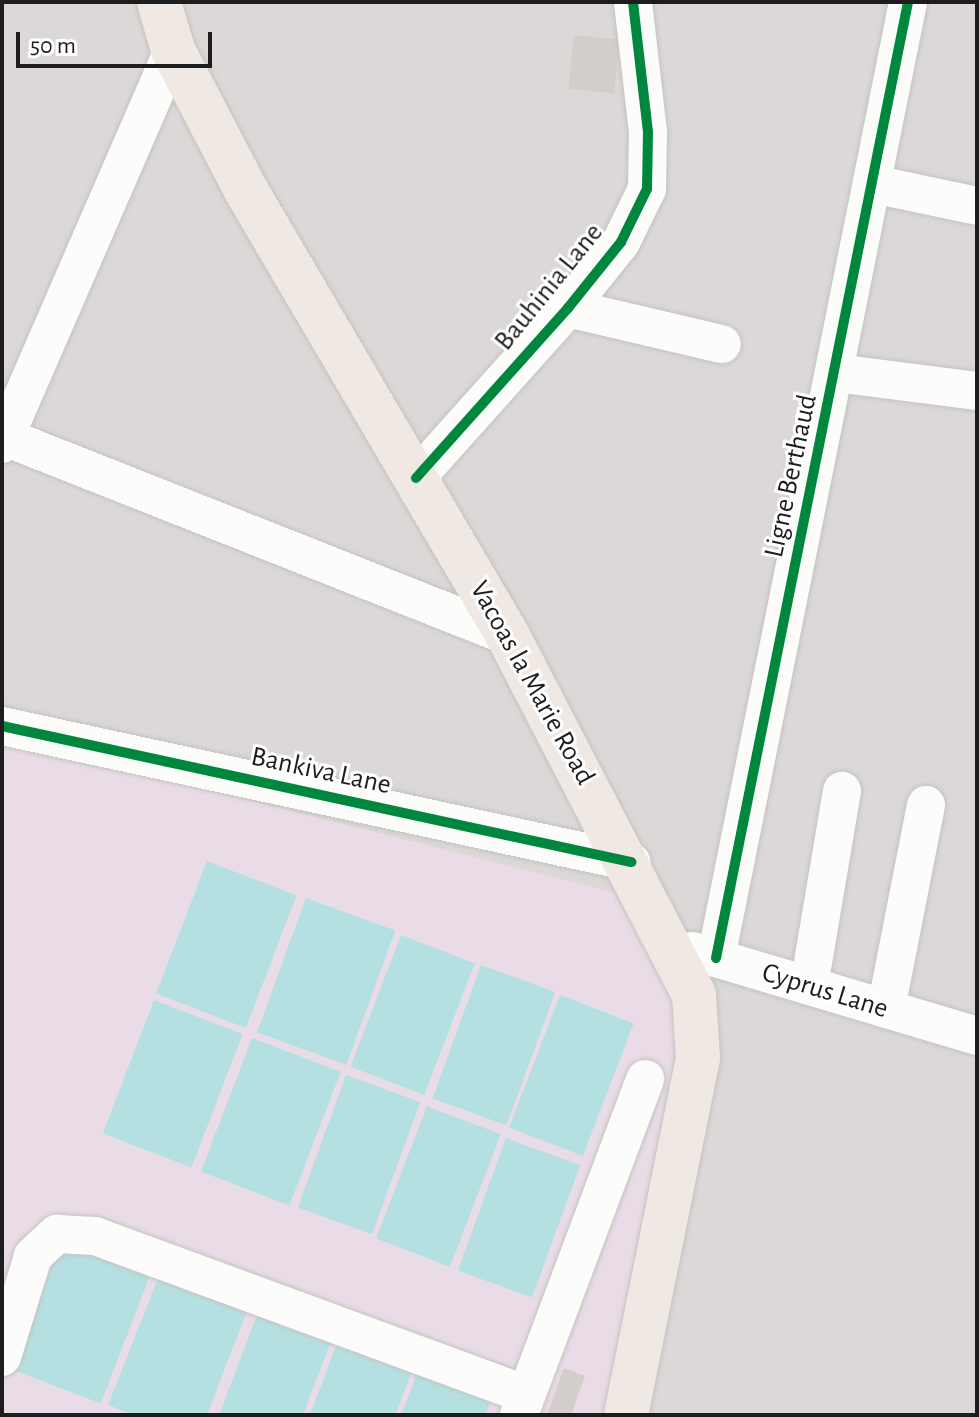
<!DOCTYPE html>
<style>
body{margin:0}
#map{position:relative;width:979px;height:1417px;overflow:hidden;background:#ece8e5;font-family:"Alegreya Sans",sans-serif}
div>[style]{position:absolute}
.residential>*{inset:0;background:#dbd8d7}
.industrial>*{inset:0;background:#eadce7}
.water>*{inset:0;background:#b5e0e2;transform-origin:0 0}
.building>*{inset:0;background:#d3cecc;transform-origin:0 0}
.roads{filter:drop-shadow(0 0 2px #c4c3c1) drop-shadow(0 0 2px #c4c3c1)}
.minor>*{height:38px;margin:-19px;padding:0 19px;transform-origin:19px;border-radius:19px;background:#fcfcfb}
.major>*{height:44px;margin:-22px;padding:0 22px;transform-origin:22px;border-radius:22px;background:#f0e9e3}
.cycleway>*{height:10px;margin:-5px;padding:0 5px;transform-origin:5px;border-radius:5px;background:#00873e}
span{translate:-50% -50%;white-space:nowrap;text-align:center;line-height:1.15;-webkit-text-stroke:6px #fff;paint-order:stroke}
.street-label{font-size:28px;color:#1d1d1d}
.frame{position:absolute;inset:0;border:4px solid #1d1d1d;pointer-events:none}
.scale{position:absolute;left:16px;top:32px;width:196px;height:36px;box-sizing:border-box;border:4px solid #1d1d1d;border-top:0;padding-left:10px;font-size:24px;line-height:28px;white-space:nowrap;color:#1d1d1d;-webkit-text-stroke:6px #fff;paint-order:stroke}
</style>
<div id="map">
<div class="residential">
<i style="clip-path:polygon(2px 2px,977px 2px,977px 1415px,616px 1415px,2px 759px)"></i>
</div>
<div class="industrial">
<i style="clip-path:polygon(2px 738px,620px 894px,686px 1028px,616px 1415px,2px 1415px)"></i>
</div>
<div class="water">
<i style="left:207px;top:861px;width:96px;height:142px;rotate:21deg"></i>
<i style="left:306px;top:898px;width:95px;height:143px;rotate:20deg"></i>
<i style="left:401px;top:935px;width:79px;height:141px;rotate:21deg"></i>
<i style="left:481px;top:965px;width:79px;height:142px;rotate:20deg"></i>
<i style="left:560px;top:995px;width:79px;height:142px;rotate:21deg"></i>
<i style="left:154px;top:1000px;width:95px;height:143px;rotate:21deg"></i>
<i style="left:252px;top:1038px;width:95px;height:143px;rotate:21deg"></i>
<i style="left:346px;top:1075px;width:79px;height:141px;rotate:20deg"></i>
<i style="left:427px;top:1106px;width:79px;height:142px;rotate:21deg"></i>
<i style="left:506px;top:1138px;width:79px;height:141px;rotate:20deg"></i>
<i style="left:63px;top:1237px;width:95px;height:142px;rotate:21deg"></i>
<i style="clip-path:polygon(160px 1273px,249px 1306px,207px 1415px,134px 1415px,108px 1405px)"></i>
<i style="clip-path:polygon(258px 1312px,332px 1339px,303px 1415px,219px 1415px)"></i>
<i style="clip-path:polygon(337px 1343px,412px 1371px,395px 1415px,310px 1415px)"></i>
<i style="clip-path:polygon(417px 1373px,491px 1400px,485px 1415px,401px 1415px)"></i>
</div>
<div class="building">
<i style="left:574px;top:35px;width:46px;height:54px;rotate:6deg"></i>
<i style="clip-path:polygon(564px 1368px,585px 1376px,571px 1415px,547px 1415px)"></i>
</div>
<div class="roads">
<div class="minor">
<i style="left:873px;top:184px;width:106px;rotate:11.9deg"></i>
<i style="left:568px;top:308px;width:158px;rotate:13.2deg"></i>
<i style="left:836px;top:373px;width:142px;rotate:7.3deg"></i>
<i style="left:5px;top:437px;width:541px;rotate:21.59deg"></i>
<i style="left:2px;top:444px;width:430px;rotate:-66.5deg"></i>
<i style="left:416px;top:478px;width:228px;rotate:-48.2deg"></i>
<i style="left:568px;top:308px;width:85px;rotate:-51.2deg"></i>
<i style="left:621px;top:242px;width:59px;rotate:-63.9deg"></i>
<i style="left:647px;top:189px;width:57px;rotate:-89deg"></i>
<i style="left:648px;top:132px;width:131px;rotate:-96.6deg"></i>
<i style="left:2px;top:726px;width:644px;rotate:12.2deg"></i>
<i style="left:692px;top:951px;width:297px;rotate:16.6deg"></i>
<i style="left:716px;top:958px;width:975px;rotate:-78.64deg"></i>
<i style="left:809px;top:986px;width:198px;rotate:-80.4deg"></i>
<i style="left:886px;top:1009px;width:208px;rotate:-78.9deg"></i>
<i style="left:2px;top:1357px;width:106px;rotate:-72.9deg"></i>
<i style="left:33px;top:1256px;width:33px;rotate:-43deg"></i>
<i style="left:57px;top:1234px;width:38px;rotate:3deg"></i>
<i style="left:95px;top:1236px;width:459px;rotate:20.2deg"></i>
<i style="left:519px;top:1415px;width:359px;rotate:-69.4deg"></i>
</div>
<div class="major">
<i style="left:159px;top:2px;width:50px;rotate:73.7deg"></i>
<i style="left:173px;top:50px;width:160px;rotate:62.5deg"></i>
<i style="left:247px;top:192px;width:515px;rotate:59.55deg"></i>
<i style="left:508px;top:636px;width:404px;rotate:62.6deg"></i>
<i style="left:694px;top:995px;width:63px;rotate:86.4deg"></i>
<i style="left:698px;top:1058px;width:364px;rotate:101.4deg"></i>
</div>
</div>
<div class="cycleway">
<i style="left:416px;top:478px;width:228px;rotate:-48.2deg"></i>
<i style="left:568px;top:308px;width:85px;rotate:-51.2deg"></i>
<i style="left:621px;top:242px;width:59px;rotate:-63.9deg"></i>
<i style="left:647px;top:189px;width:57px;rotate:-89deg"></i>
<i style="left:648px;top:132px;width:131px;rotate:-96.6deg"></i>
<i style="left:2px;top:726px;width:644px;rotate:12.2deg"></i>
<i style="left:716px;top:958px;width:975px;rotate:-78.64deg"></i>
</div>
<div class="street-label">
<span style="left:549px;top:287px;rotate:-51deg">Bauhinia Lane</span>
<span style="left:791px;top:476px;rotate:-78deg">Ligne Berthaud</span>
<span style="left:532px;top:683px;rotate:61deg">Vacoas la Marie Road</span>
<span style="left:321px;top:771px;rotate:12deg">Bankiva Lane</span>
<span style="left:825px;top:991px;rotate:17deg">Cyprus Lane</span>
</div>
<div class="frame"></div>
<div class="scale">50 m</div>
</div>
